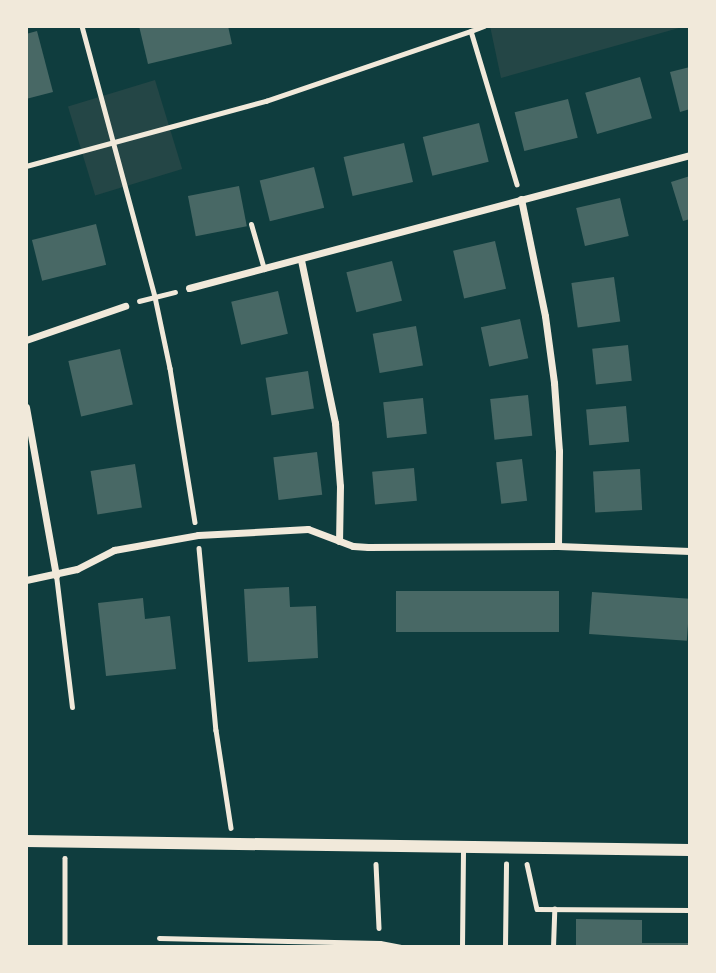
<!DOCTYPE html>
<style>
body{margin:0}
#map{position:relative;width:716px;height:973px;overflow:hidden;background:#0f3d3e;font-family:Cabin,sans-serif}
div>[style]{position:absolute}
.green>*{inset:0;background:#244646;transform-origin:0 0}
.building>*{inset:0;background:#486865;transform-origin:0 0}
.path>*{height:4.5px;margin:-2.25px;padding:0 2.25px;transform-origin:2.25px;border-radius:2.25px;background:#f1e9da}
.service>*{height:5px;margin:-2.5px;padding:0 2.5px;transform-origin:2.5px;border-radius:2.5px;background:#f1e9da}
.minor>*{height:7px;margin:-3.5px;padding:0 3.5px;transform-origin:3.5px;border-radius:3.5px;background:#f1e9da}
.tertiary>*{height:12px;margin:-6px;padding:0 6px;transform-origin:6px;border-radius:6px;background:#f1e9da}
span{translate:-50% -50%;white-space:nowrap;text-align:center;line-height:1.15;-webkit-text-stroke:7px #f1e9da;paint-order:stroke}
.frame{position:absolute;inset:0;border:28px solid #f1e9da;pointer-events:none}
</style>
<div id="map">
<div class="green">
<i style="clip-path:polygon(490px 26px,686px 26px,501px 78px)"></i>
<i style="left:155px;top:80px;width:93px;height:91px;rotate:73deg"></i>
</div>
<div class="building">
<i style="clip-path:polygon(139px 26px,228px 26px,232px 44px,148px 64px)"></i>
<i style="clip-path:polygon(37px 31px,53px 92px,26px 99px,26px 34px)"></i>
<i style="clip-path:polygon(690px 67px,690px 109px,680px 112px,670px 72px)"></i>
<i style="left:640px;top:77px;width:43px;height:57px;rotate:74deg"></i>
<i style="left:568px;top:99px;width:40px;height:55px;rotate:76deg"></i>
<i style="left:479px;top:123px;width:40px;height:58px;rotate:76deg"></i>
<i style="left:404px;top:143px;width:40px;height:62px;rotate:77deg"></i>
<i style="left:314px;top:167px;width:42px;height:56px;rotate:76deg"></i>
<i style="clip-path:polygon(690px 176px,690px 219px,683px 221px,671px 182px)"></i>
<i style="left:239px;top:186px;width:41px;height:52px;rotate:79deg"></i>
<i style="left:620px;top:198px;width:39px;height:45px;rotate:77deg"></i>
<i style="left:96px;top:224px;width:42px;height:66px;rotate:76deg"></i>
<i style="left:495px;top:241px;width:49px;height:43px;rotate:77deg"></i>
<i style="left:392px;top:261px;width:41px;height:47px;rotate:76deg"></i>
<i style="left:614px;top:277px;width:45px;height:43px;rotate:82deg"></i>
<i style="left:278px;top:291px;width:44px;height:48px;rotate:77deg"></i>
<i style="left:520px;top:319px;width:40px;height:40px;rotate:78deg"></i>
<i style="left:416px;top:326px;width:40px;height:44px;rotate:80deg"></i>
<i style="left:628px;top:345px;width:36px;height:36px;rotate:84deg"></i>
<i style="left:120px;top:349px;width:57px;height:53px;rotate:77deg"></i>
<i style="left:308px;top:371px;width:38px;height:43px;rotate:81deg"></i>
<i style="left:528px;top:395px;width:41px;height:38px;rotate:84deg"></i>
<i style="left:423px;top:398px;width:36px;height:40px;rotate:84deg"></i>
<i style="left:626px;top:406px;width:36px;height:40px;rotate:85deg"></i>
<i style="left:317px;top:452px;width:43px;height:44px;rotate:83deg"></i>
<i style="left:522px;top:459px;width:42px;height:26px;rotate:83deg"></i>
<i style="left:135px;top:464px;width:44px;height:45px;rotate:81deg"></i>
<i style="left:414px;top:468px;width:33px;height:42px;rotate:85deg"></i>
<i style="left:640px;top:469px;width:41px;height:47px;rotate:87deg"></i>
<i style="clip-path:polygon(289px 587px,290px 607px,316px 606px,318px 658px,248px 662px,244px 589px)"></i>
<i style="left:396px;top:591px;width:163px;height:41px"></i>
<i style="left:592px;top:592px;width:98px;height:42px;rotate:4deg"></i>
<i style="clip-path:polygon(143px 598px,145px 619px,170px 616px,176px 669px,106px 676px,98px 603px)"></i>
<i style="clip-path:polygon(576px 919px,642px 920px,642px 943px,690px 943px,690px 947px,576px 947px)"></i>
</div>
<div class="path">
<i style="left:82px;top:26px;width:281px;rotate:74.9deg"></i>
<i style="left:155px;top:297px;width:73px;rotate:78.1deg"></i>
<i style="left:170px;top:368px;width:156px;rotate:80.8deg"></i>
<i style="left:471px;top:31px;width:14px;rotate:-21deg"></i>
<i style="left:26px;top:166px;width:249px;rotate:-15.2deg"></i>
<i style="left:266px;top:101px;width:217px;rotate:-18.9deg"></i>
<i style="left:471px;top:31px;width:160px;rotate:73.3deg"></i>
<i style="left:139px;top:301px;width:37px;rotate:-14deg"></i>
<i style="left:199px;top:548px;width:183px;rotate:84.7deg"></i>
<i style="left:216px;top:730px;width:99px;rotate:81.3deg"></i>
<i style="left:65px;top:858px;width:89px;rotate:90deg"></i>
<i style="left:376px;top:864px;width:64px;rotate:87.3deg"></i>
<i style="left:527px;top:864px;width:46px;rotate:77.5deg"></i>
<i style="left:537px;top:909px;width:153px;rotate:0.4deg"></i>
<i style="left:505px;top:947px;width:83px;rotate:-89.3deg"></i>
<i style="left:553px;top:947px;width:38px;rotate:-88deg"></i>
</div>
<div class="service">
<i style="left:251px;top:224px;width:47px;rotate:73.9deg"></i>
<i style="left:56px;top:575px;width:133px;rotate:83.1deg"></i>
<i style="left:159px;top:938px;width:221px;rotate:1.3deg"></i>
<i style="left:380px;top:943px;width:20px;rotate:11deg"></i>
<i style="left:462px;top:947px;width:98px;rotate:-89.4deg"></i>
</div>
<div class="minor">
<i style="left:521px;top:199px;width:119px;rotate:78.4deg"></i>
<i style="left:545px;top:316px;width:68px;rotate:82.3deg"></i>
<i style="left:554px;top:383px;width:68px;rotate:85.8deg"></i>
<i style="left:559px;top:451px;width:95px;rotate:90.6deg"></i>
<i style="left:301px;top:260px;width:167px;rotate:78.2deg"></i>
<i style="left:335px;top:423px;width:63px;rotate:85.5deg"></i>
<i style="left:340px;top:486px;width:55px;rotate:91deg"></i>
<i style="left:189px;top:288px;width:518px;rotate:-14.87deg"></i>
<i style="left:26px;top:340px;width:105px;rotate:-19deg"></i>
<i style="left:26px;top:407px;width:171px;rotate:79.9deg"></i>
<i style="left:26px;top:580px;width:52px;rotate:-12.2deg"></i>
<i style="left:77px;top:569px;width:42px;rotate:-27.2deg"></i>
<i style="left:114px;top:550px;width:85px;rotate:-10.1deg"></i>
<i style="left:198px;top:535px;width:110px;rotate:-3.1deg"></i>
<i style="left:308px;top:529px;width:48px;rotate:20.7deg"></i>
<i style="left:353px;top:546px;width:15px;rotate:4deg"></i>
<i style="left:368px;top:547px;width:190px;rotate:-0.3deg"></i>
<i style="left:558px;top:546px;width:132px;rotate:2.2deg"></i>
</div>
<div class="tertiary">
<i style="left:26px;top:841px;width:664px;rotate:0.78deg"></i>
</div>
<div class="frame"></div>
</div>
